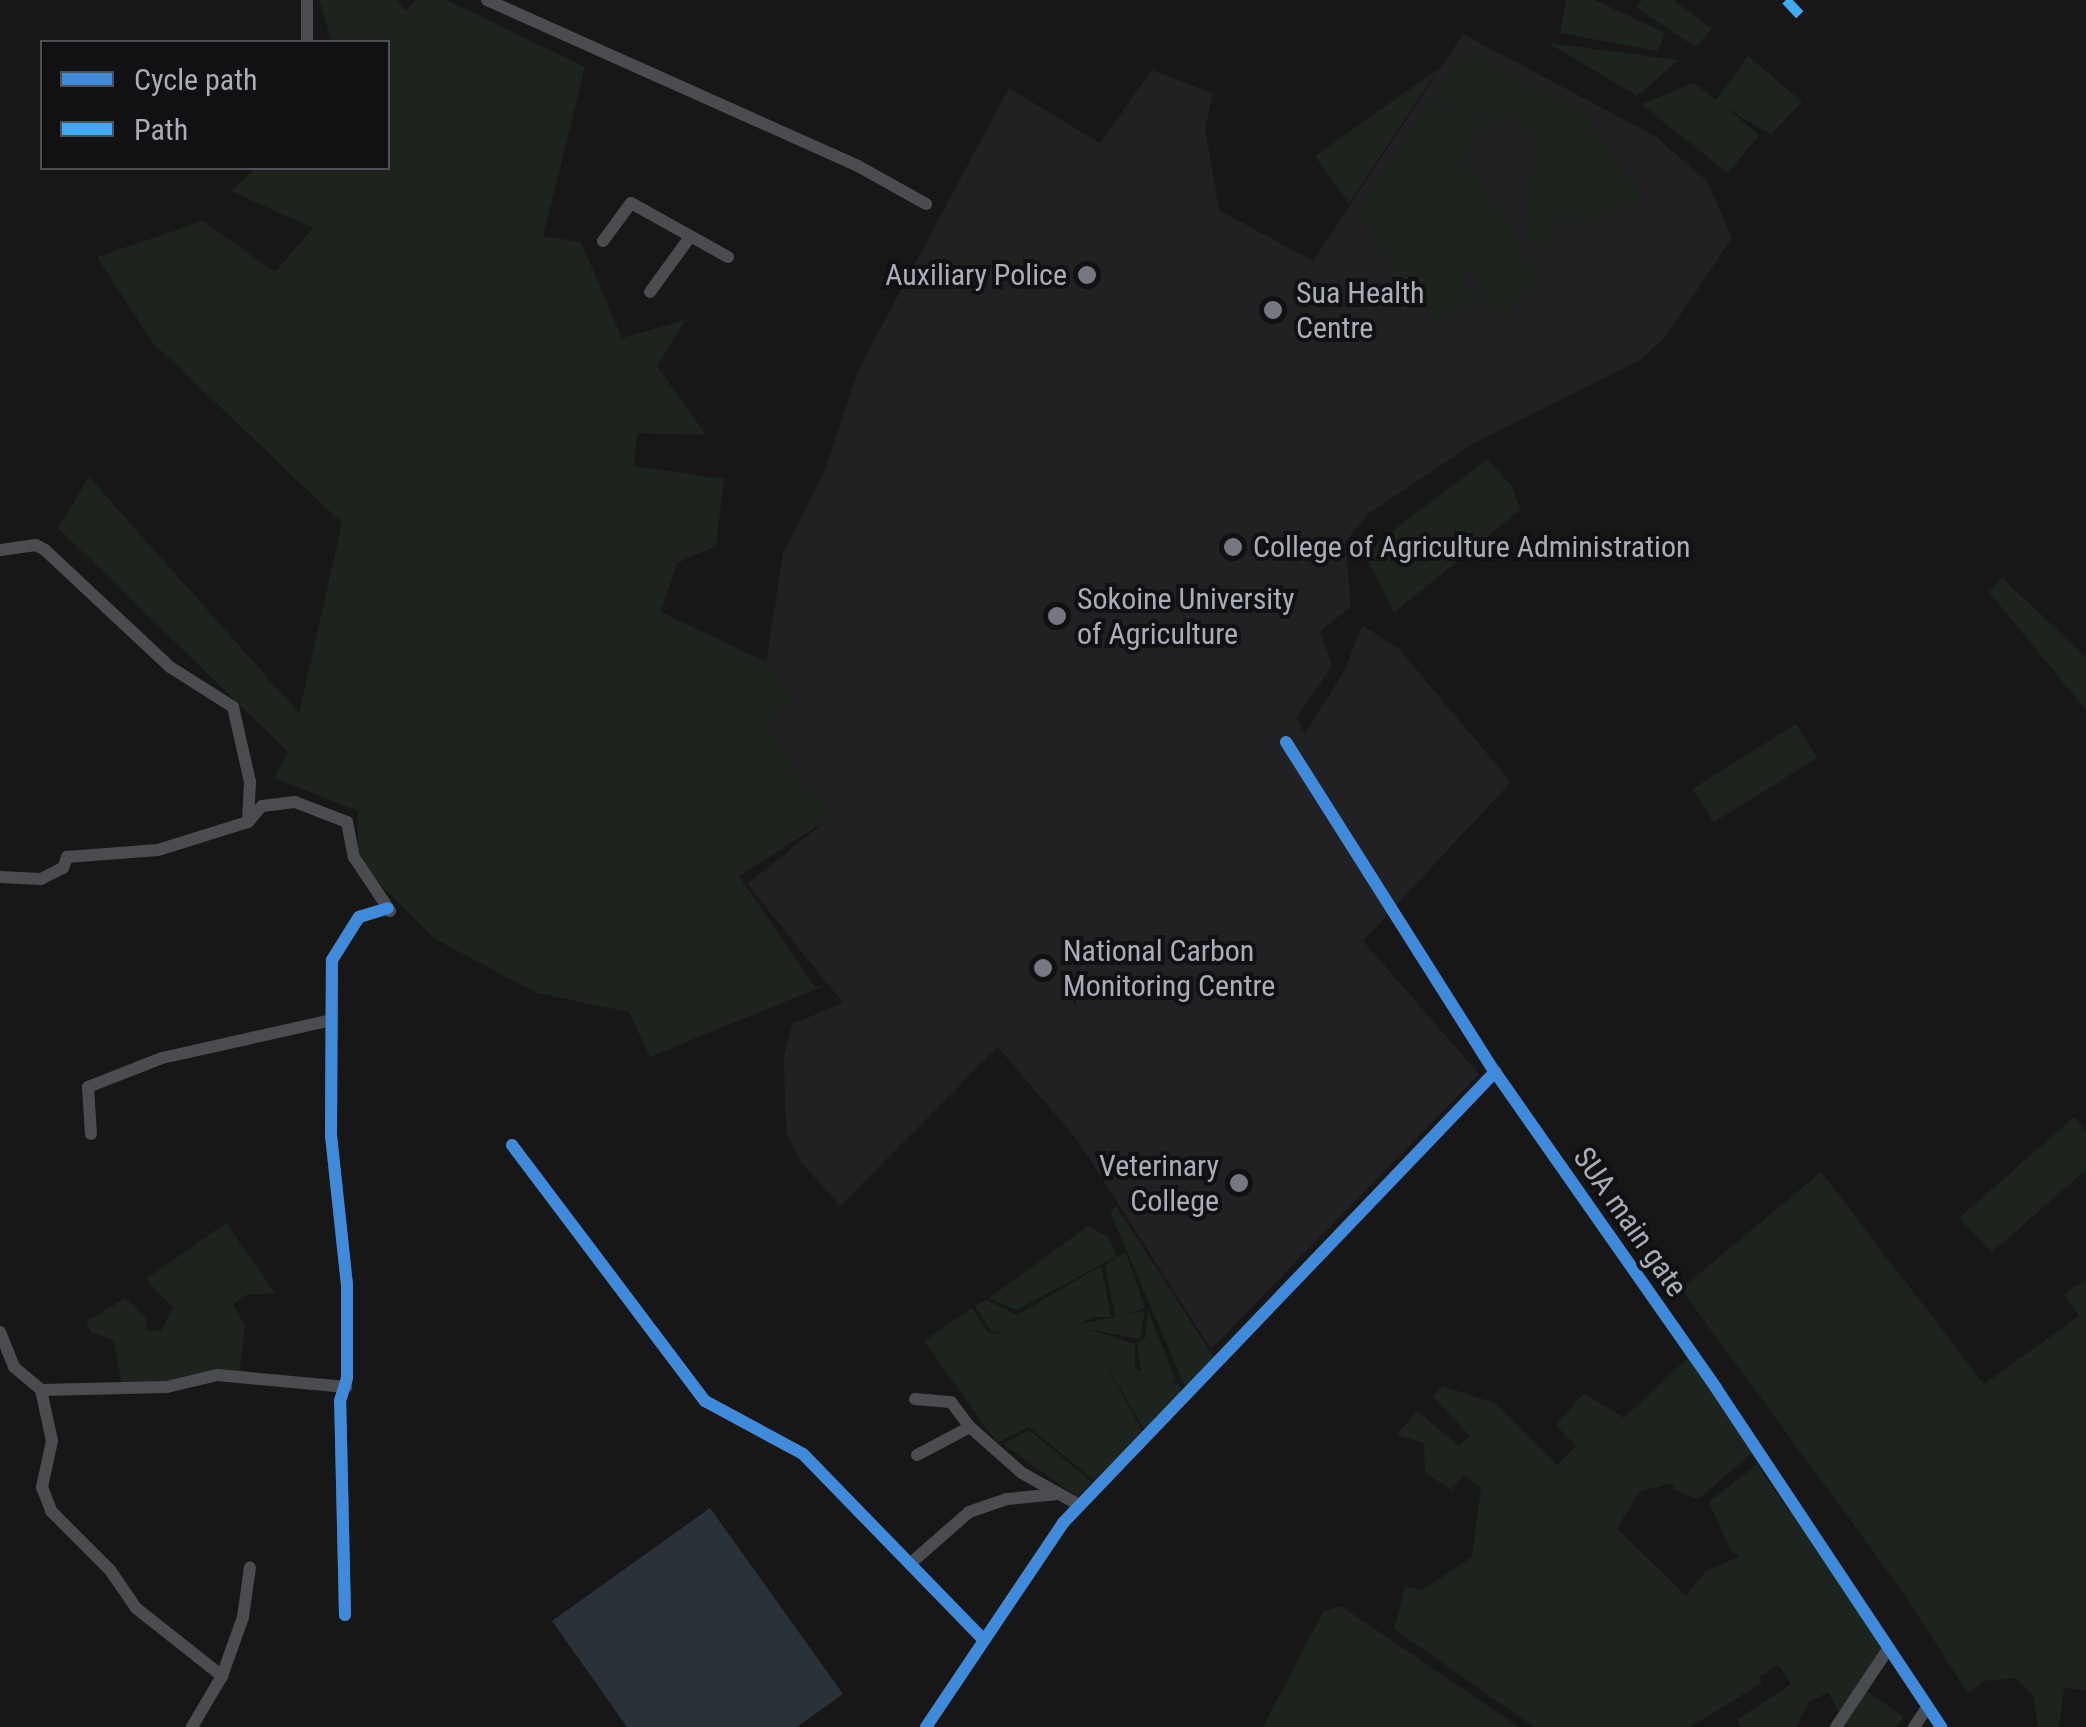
<!DOCTYPE html>
<style>
body{margin:0}
#map{position:relative;width:2086px;height:1727px;overflow:hidden;background:#171717;font-family:"Roboto Condensed",sans-serif}
div>[style]{position:absolute}
.built>*{inset:0;background:#212123}
.green>*{inset:0;background:#1d241e;transform-origin:0 0}
.water>*{inset:0;background:#2a3239}
.street>*{height:12px;margin:-6px;padding:0 6px;transform-origin:6px;border-radius:6px;background:#4b4c50}
.quiet>*{height:10px;margin-top:-5px;transform-origin:0;background:repeating-linear-gradient(90deg,#3fa9f5 0 20px,transparent 0 30px)}
.cycleway>*{height:12px;margin:-6px;padding:0 6px;transform-origin:6px;border-radius:6px;background:#408adc}
.dots>*{width:28px;height:28px;translate:-50% -50%;box-sizing:border-box;border:5px solid #111113;border-radius:50%}
span{translate:-50% -50%;white-space:nowrap;text-align:center;line-height:1.15;-webkit-text-stroke:8px #111113;paint-order:stroke}
.poi-label{font-size:30px;color:#a8adb8}
.right{translate:-100% -50%;text-align:right}
.left{translate:0 -50%;text-align:left}
.street-label{font-size:30px;color:#a8adb8}
.legend{position:absolute;left:40px;top:40px;width:350px;height:130px;box-sizing:border-box;background:#111113;border:2px solid #4d4f55;margin:0;padding:12px 18px;list-style:none;font-size:30px;color:#a8adb8}
.legend li{display:flex;align-items:center;gap:20px;height:50px}
.legend b{width:50px;border:2px solid #4d4f55}
</style>
<div id="map">
<div class="built">
<i style="clip-path:polygon(1463px 34px,1655px 136px,1707px 181px,1732px 238px,1666px 336px,1641px 360px,1474px 443px,1368px 514px,1345px 542px,1351px 607px,1320px 631px,1332px 666px,1296px 718px,1305px 733px,1345px 670px,1362px 625px,1399px 649px,1511px 782px,1363px 941px,1479px 1074px,1211px 1349px,1078px 1141px,998px 1047px,840px 1206px,800px 1161px,787px 1134px,785px 1109px,784px 1055px,792px 1024px,843px 1003px,747px 884px,831px 817px,765px 726px,792px 703px,766px 662px,783px 553px,825px 470px,858px 370px,1009px 88px,1100px 143px,1152px 70px,1213px 94px,1205px 128px,1219px 210px,1313px 261px)"></i>
</div>
<div class="green">
<i style="clip-path:polygon(319px 0,397px 0,406px 11px,416px 0,446px 0,585px 67px,543px 236px,581px 242px,622px 338px,685px 320px,657px 366px,706px 435px,637px 433px,634px 466px,724px 479px,716px 546px,677px 563px,661px 612px,766px 662px,792px 703px,765px 726px,832px 817px,739px 876px,815px 987px,828px 984px,650px 1057px,629px 1012px,537px 993px,435px 939px,375px 879px,358px 850px,358px 811px,274px 778px,288px 752px,58px 528px,89px 477px,299px 713px,342px 523px,153px 343px,97px 257px,203px 221px,275px 272px,313px 228px,231px 191px,256px 168px,388px 168px,388px 42px,332px 42px)"></i>
<i style="clip-path:polygon(1566px 0,1595px 0,1665px 33px,1658px 51px,1560px 33px)"></i>
<i style="clip-path:polygon(1642px 0,1674px 0,1712px 29px,1695px 47px,1636px 7px)"></i>
<i style="clip-path:polygon(1548px 43px,1679px 60px,1637px 96px)"></i>
<i style="clip-path:polygon(1471px 47px,1535px 88px,1544px 88px,1579px 105px,1642px 194px,1611px 217px,1596px 185px,1608px 217px,1585px 229px,1575px 215px,1560px 224px,1545px 207px,1558px 225px,1552px 232px,1556px 238px,1538px 251px,1524px 233px,1534px 221px,1524px 230px,1530px 171px,1541px 185px,1531px 169px,1543px 91px,1531px 140px,1517px 119px,1498px 129px,1468px 93px,1473px 81px,1465px 93px,1485px 118px,1429px 99px)"></i>
<i style="clip-path:polygon(1748px 56px,1802px 102px,1771px 135px,1725px 107px,1759px 135px,1728px 173px,1641px 104px,1694px 83px,1716px 100px)"></i>
<i style="clip-path:polygon(1441px 67px,1422px 93px,1349px 204px,1315px 156px)"></i>
<i style="clip-path:polygon(1431px 102px,1491px 123px,1461px 157px,1489px 193px,1484px 230px,1493px 197px,1526px 254px,1503px 263px,1482px 237px,1502px 265px,1527px 256px,1542px 283px,1498px 319px,1470px 268px,1462px 277px,1466px 292px,1484px 296px,1437px 324px,1421px 296px,1435px 273px,1419px 254px,1433px 274px,1417px 297px,1385px 254px,1417px 254px,1383px 252px,1369px 225px,1416px 194px,1365px 225px,1357px 213px)"></i>
<i style="clip-path:polygon(1487px 459px,1512px 486px,1520px 510px,1394px 613px,1364px 553px)"></i>
<i style="clip-path:polygon(2002px 578px,2086px 657px,2086px 710px,1989px 592px)"></i>
<i style="left:1796px;top:724px;width:40px;height:122px;rotate:58deg"></i>
<i style="clip-path:polygon(2074px 1117px,2086px 1132px,2086px 1170px,1992px 1252px,1959px 1218px)"></i>
<i style="clip-path:polygon(1821px 1172px,1984px 1384px,2079px 1316px,2064px 1295px,2086px 1279px,2086px 1690px,2064px 1688px,2059px 1727px,2038px 1727px,2033px 1695px,2016px 1678px,1983px 1681px,1968px 1693px,1900px 1588px,1681px 1289px)"></i>
<i style="clip-path:polygon(1116px 1206px,1215px 1359px,1187px 1391px,1110px 1212px)"></i>
<i style="clip-path:polygon(226px 1223px,275px 1293px,246px 1295px,233px 1304px,245px 1327px,240px 1368px,246px 1379px,122px 1386px,114px 1340px,91px 1332px,86px 1322px,125px 1298px,145px 1316px,147px 1330px,161px 1331px,173px 1308px,146px 1279px)"></i>
<i style="clip-path:polygon(1088px 1226px,1108px 1237px,1117px 1256px,1017px 1310px,989px 1298px)"></i>
<i style="clip-path:polygon(1125px 1251px,1145px 1308px,1116px 1318px,1105px 1266px)"></i>
<i style="clip-path:polygon(1101px 1266px,1111px 1317px,1094px 1317px,1079px 1324px,1145px 1311px,1140px 1339px,1087px 1329px,1135px 1344px,1135px 1368px,1141px 1372px,1137px 1344px,1145px 1338px,1148px 1310px,1175px 1379px,1171px 1385px,1178px 1383px,1184px 1396px,1146px 1433px,1100px 1354px,1144px 1434px,1094px 1480px,1029px 1427px,997px 1443px,924px 1341px,972px 1308px,984px 1328px,992px 1334px,1008px 1331px,992px 1332px,975px 1306px,986px 1300px,1017px 1315px)"></i>
<i style="clip-path:polygon(1692px 1354px,1757px 1449px,1698px 1499px,1673px 1490px,1674px 1483px,1640px 1491px,1617px 1528px,1686px 1596px,1706px 1571px,1740px 1556px,1732px 1553px,1709px 1502px,1757px 1464px,1790px 1513px,1796px 1509px,1882px 1648px,1862px 1688px,1904px 1717px,1896px 1727px,1847px 1727px,1828px 1692px,1808px 1703px,1796px 1727px,1741px 1727px,1737px 1720px,1791px 1684px,1778px 1665px,1759px 1677px,1762px 1683px,1690px 1727px,1534px 1727px,1394px 1629px,1405px 1587px,1422px 1590px,1472px 1557px,1481px 1487px,1464px 1475px,1452px 1490px,1425px 1473px,1424px 1443px,1397px 1435px,1417px 1411px,1459px 1446px,1470px 1436px,1433px 1397px,1442px 1386px,1495px 1403px,1557px 1465px,1576px 1446px,1556px 1425px,1584px 1393px,1624px 1418px)"></i>
<i style="clip-path:polygon(1029px 1430px,1092px 1482px,1077px 1497px,1003px 1444px)"></i>
<i style="clip-path:polygon(1341px 1606px,1519px 1727px,1263px 1727px,1323px 1612px)"></i>
</div>
<div class="water">
<i style="clip-path:polygon(710px 1508px,843px 1694px,797px 1727px,627px 1727px,552px 1621px)"></i>
</div>
<div class="street">
<i style="left:307px;top:0;width:42px;rotate:90deg"></i>
<i style="left:487px;top:0;width:406px;rotate:24.1deg"></i>
<i style="left:858px;top:166px;width:78px;rotate:29.2deg"></i>
<i style="left:603px;top:241px;width:47px;rotate:-53.6deg"></i>
<i style="left:631px;top:203px;width:111px;rotate:29.1deg"></i>
<i style="left:650px;top:292px;width:68px;rotate:-54deg"></i>
<i style="left:0;top:550px;width:36px;rotate:-8deg"></i>
<i style="left:36px;top:545px;width:10px;rotate:29deg"></i>
<i style="left:45px;top:550px;width:171px;rotate:43.1deg"></i>
<i style="left:170px;top:667px;width:75px;rotate:32.4deg"></i>
<i style="left:233px;top:707px;width:77px;rotate:77.2deg"></i>
<i style="left:250px;top:782px;width:40px;rotate:92.9deg"></i>
<i style="left:1286px;top:742px;width:391px;rotate:57.7deg"></i>
<i style="left:1495px;top:1072px;width:386px;rotate:55deg"></i>
<i style="left:1716px;top:1388px;width:407px;rotate:56.4deg"></i>
<i style="left:0;top:877px;width:41px;rotate:2.8deg"></i>
<i style="left:41px;top:879px;width:25px;rotate:-27deg"></i>
<i style="left:63px;top:868px;width:12px;rotate:-70deg"></i>
<i style="left:67px;top:857px;width:91px;rotate:-4.4deg"></i>
<i style="left:158px;top:850px;width:94px;rotate:-17.3deg"></i>
<i style="left:248px;top:822px;width:21px;rotate:-49deg"></i>
<i style="left:262px;top:806px;width:33px;rotate:-7deg"></i>
<i style="left:295px;top:802px;width:56px;rotate:21deg"></i>
<i style="left:347px;top:822px;width:36px;rotate:79deg"></i>
<i style="left:354px;top:857px;width:65px;rotate:56.3deg"></i>
<i style="left:91px;top:1134px;width:47px;rotate:-93.7deg"></i>
<i style="left:88px;top:1087px;width:79px;rotate:-21.4deg"></i>
<i style="left:162px;top:1058px;width:170px;rotate:-12.6deg"></i>
<i style="left:512px;top:1145px;width:321px;rotate:53deg"></i>
<i style="left:705px;top:1401px;width:111px;rotate:28.4deg"></i>
<i style="left:803px;top:1454px;width:257px;rotate:45.8deg"></i>
<i style="left:0;top:1332px;width:38px;rotate:68deg"></i>
<i style="left:14px;top:1367px;width:35px;rotate:40deg"></i>
<i style="left:41px;top:1390px;width:52px;rotate:77.8deg"></i>
<i style="left:52px;top:1441px;width:47px;rotate:102.3deg"></i>
<i style="left:42px;top:1487px;width:26px;rotate:69deg"></i>
<i style="left:51px;top:1511px;width:83px;rotate:45deg"></i>
<i style="left:110px;top:1570px;width:46px;rotate:55.6deg"></i>
<i style="left:136px;top:1608px;width:110px;rotate:38.3deg"></i>
<i style="left:222px;top:1676px;width:59px;rotate:120.5deg"></i>
<i style="left:41px;top:1390px;width:126px;rotate:-1.4deg"></i>
<i style="left:167px;top:1387px;width:51px;rotate:-13.5deg"></i>
<i style="left:217px;top:1375px;width:130px;rotate:5.3deg"></i>
<i style="left:915px;top:1399px;width:36px;rotate:5deg"></i>
<i style="left:951px;top:1402px;width:31px;rotate:53deg"></i>
<i style="left:917px;top:1455px;width:60px;rotate:-27.8deg"></i>
<i style="left:970px;top:1427px;width:69px;rotate:41.5deg"></i>
<i style="left:1022px;top:1473px;width:65px;rotate:29.3deg"></i>
<i style="left:911px;top:1563px;width:77px;rotate:-41.3deg"></i>
<i style="left:969px;top:1512px;width:40px;rotate:-18.9deg"></i>
<i style="left:1007px;top:1499px;width:51px;rotate:-5.6deg"></i>
<i style="left:345px;top:1615px;width:214px;rotate:-91.3deg"></i>
<i style="left:340px;top:1401px;width:24px;rotate:-73deg"></i>
<i style="left:347px;top:1378px;width:93px;rotate:-90deg"></i>
<i style="left:347px;top:1285px;width:150px;rotate:-96.1deg"></i>
<i style="left:331px;top:1136px;width:176px;rotate:-89.7deg"></i>
<i style="left:332px;top:960px;width:51px;rotate:-57.9deg"></i>
<i style="left:359px;top:917px;width:30px;rotate:-17deg"></i>
<i style="left:222px;top:1676px;width:63px;rotate:-70.4deg"></i>
<i style="left:243px;top:1617px;width:50px;rotate:-82deg"></i>
<i style="left:926px;top:1727px;width:246px;rotate:-56.1deg"></i>
<i style="left:1063px;top:1523px;width:625px;rotate:-46.23deg"></i>
<i style="left:1836px;top:1727px;width:94px;rotate:-56.3deg"></i>
<i style="left:1914px;top:1727px;width:23px;rotate:-56deg"></i>
</div>
<div class="quiet">
<i style="left:1786px;top:0;width:26px;rotate:47deg"></i>
</div>
<div class="cycleway">
<i style="left:1286px;top:742px;width:391px;rotate:57.7deg"></i>
<i style="left:1495px;top:1072px;width:386px;rotate:55deg"></i>
<i style="left:1716px;top:1388px;width:407px;rotate:56.4deg"></i>
<i style="left:512px;top:1145px;width:321px;rotate:53deg"></i>
<i style="left:705px;top:1401px;width:111px;rotate:28.4deg"></i>
<i style="left:803px;top:1454px;width:257px;rotate:45.8deg"></i>
<i style="left:345px;top:1615px;width:214px;rotate:-91.3deg"></i>
<i style="left:340px;top:1401px;width:24px;rotate:-73deg"></i>
<i style="left:347px;top:1378px;width:93px;rotate:-90deg"></i>
<i style="left:347px;top:1285px;width:150px;rotate:-96.1deg"></i>
<i style="left:331px;top:1136px;width:176px;rotate:-89.7deg"></i>
<i style="left:332px;top:960px;width:51px;rotate:-57.9deg"></i>
<i style="left:359px;top:917px;width:30px;rotate:-17deg"></i>
<i style="left:926px;top:1727px;width:246px;rotate:-56.1deg"></i>
<i style="left:1063px;top:1523px;width:625px;rotate:-46.23deg"></i>
</div>
<div class="dots">
<i style="left:1087px;top:275px;background:#757880"></i>
<i style="left:1273px;top:310px;background:#757880"></i>
<i style="left:1233px;top:547px;background:#757880"></i>
<i style="left:1057px;top:616px;background:#757880"></i>
<i style="left:1043px;top:968px;background:#757880"></i>
<i style="left:1239px;top:1183px;background:#757880"></i>
</div>
<div class="poi-label">
<span class="right" style="left:1067px;top:275px">Auxiliary Police</span>
<span class="left" style="left:1296px;top:310px">Sua Health<br>Centre</span>
<span class="left" style="left:1253px;top:547px">College of Agriculture Administration</span>
<span class="left" style="left:1077px;top:616px">Sokoine University<br>of Agriculture</span>
<span class="left" style="left:1063px;top:968px">National Carbon<br>Monitoring Centre</span>
<span class="right" style="left:1219px;top:1183px">Veterinary<br>College</span>
</div>
<div class="street-label">
<span style="left:1630px;top:1222px;rotate:55deg">SUA main gate</span>
</div>
<ul class="legend">
<li><b style="height:12px;background:#408adc"></b>Cycle path</li>
<li><b style="height:12px;background:#3fa9f5"></b>Path</li>
</ul>
</div>
